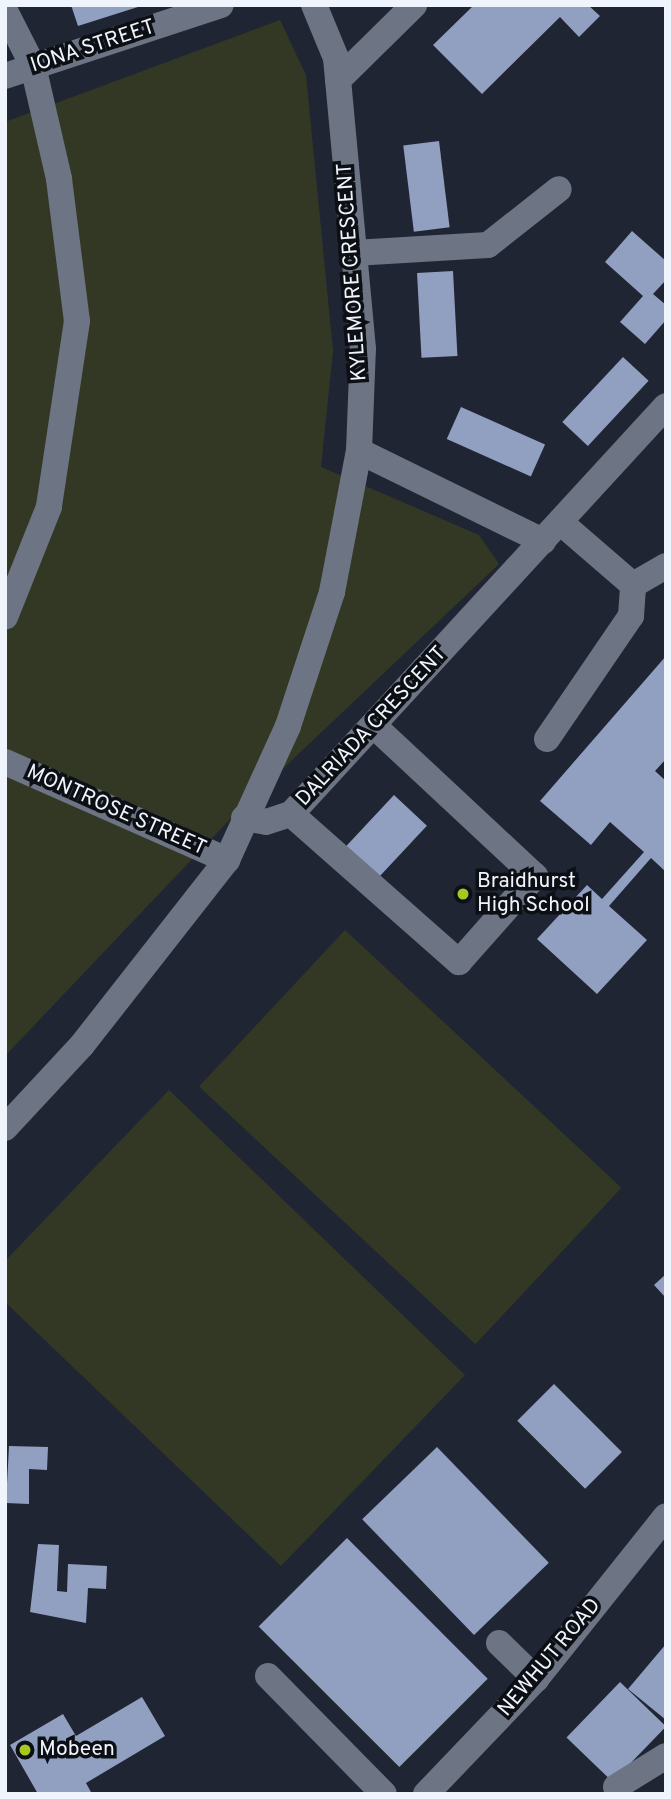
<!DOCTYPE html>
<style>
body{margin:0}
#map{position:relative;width:671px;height:1799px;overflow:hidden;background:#202533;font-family:Overpass,sans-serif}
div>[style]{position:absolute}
.green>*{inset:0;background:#333825;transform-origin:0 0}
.building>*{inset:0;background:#919fc1;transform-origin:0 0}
.minor>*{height:26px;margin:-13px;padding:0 13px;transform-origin:13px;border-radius:13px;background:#6d7484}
.dots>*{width:19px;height:19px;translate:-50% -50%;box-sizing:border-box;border:4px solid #0c0f14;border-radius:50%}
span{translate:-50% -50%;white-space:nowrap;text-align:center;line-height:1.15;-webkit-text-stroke:7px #0c0f14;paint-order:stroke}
.street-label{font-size:21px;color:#f0f4fd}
.poi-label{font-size:21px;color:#f0f4fd}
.left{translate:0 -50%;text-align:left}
.frame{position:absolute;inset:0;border:7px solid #f0f4fd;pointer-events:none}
</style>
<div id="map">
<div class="green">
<i style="clip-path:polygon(280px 20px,306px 75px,333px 351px,321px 467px,479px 535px,499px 564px,233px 816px,5px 1056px,5px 122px)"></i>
<i style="left:345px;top:930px;width:378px;height:214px;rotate:43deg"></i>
<i style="clip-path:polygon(169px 1090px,465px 1375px,281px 1566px,5px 1302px,5px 1261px)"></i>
</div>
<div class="building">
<i style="clip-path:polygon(71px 5px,141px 5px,141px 6px,78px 26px)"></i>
<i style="clip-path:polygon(474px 5px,588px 5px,600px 16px,579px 37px,560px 17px,482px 94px,433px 45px)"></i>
<i style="left:439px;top:141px;width:87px;height:36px;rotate:83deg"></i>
<i style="clip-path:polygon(632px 231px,666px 261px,666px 280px,653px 294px,666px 305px,666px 320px,645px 344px,620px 322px,643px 296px,605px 262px)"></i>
<i style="left:453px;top:271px;width:85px;height:36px;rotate:87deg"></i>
<i style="left:623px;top:357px;width:35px;height:89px;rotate:43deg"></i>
<i style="left:461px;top:407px;width:92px;height:35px;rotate:24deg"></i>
<i style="clip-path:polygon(666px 656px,666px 759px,655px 771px,666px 781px,666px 872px,651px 858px,609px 906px,647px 940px,597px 994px,537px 939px,587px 885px,602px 899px,644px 852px,610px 822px,591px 845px,540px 801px)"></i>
<i style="left:394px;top:795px;width:45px;height:74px;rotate:43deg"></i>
<i style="clip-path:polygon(666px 1274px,666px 1298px,654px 1285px)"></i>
<i style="left:554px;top:1384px;width:96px;height:52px;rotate:45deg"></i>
<i style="clip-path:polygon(9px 1446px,48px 1447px,47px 1470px,29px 1469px,29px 1504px,6px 1503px)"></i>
<i style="left:437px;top:1447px;width:161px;height:104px;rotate:46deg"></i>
<i style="left:347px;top:1538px;width:199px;height:125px;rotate:45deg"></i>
<i style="clip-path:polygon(38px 1544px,59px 1545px,57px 1591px,67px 1592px,68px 1564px,107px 1566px,106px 1589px,88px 1588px,86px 1623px,30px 1612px)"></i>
<i style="clip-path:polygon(666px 1644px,666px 1720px,628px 1689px)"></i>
<i style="left:620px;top:1682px;width:64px;height:77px;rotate:44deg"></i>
<i style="clip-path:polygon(142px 1697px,165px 1736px,86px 1783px,92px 1794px,38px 1794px,10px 1745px,63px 1714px,76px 1736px)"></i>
</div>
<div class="minor">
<i style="left:5px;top:11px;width:62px;rotate:63deg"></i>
<i style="left:33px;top:66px;width:116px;rotate:77deg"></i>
<i style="left:59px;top:179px;width:143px;rotate:82.8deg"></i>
<i style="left:77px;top:321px;width:188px;rotate:98.6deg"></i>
<i style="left:49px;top:507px;width:118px;rotate:111.8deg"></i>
<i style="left:5px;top:76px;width:227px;rotate:-18.2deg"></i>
<i style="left:338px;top:80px;width:107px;rotate:-44.6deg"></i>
<i style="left:354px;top:253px;width:134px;rotate:-3.4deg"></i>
<i style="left:488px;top:245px;width:90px;rotate:-38.3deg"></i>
<i style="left:359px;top:451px;width:205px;rotate:26.1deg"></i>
<i style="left:633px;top:585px;width:38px;rotate:-30deg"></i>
<i style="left:547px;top:739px;width:149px;rotate:-55.7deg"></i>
<i style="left:631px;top:616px;width:31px;rotate:-86deg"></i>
<i style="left:633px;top:585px;width:96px;rotate:-139.2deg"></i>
<i style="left:5px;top:762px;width:243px;rotate:23.8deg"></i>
<i style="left:291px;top:814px;width:224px;rotate:41.4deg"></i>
<i style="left:459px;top:962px;width:115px;rotate:-48.5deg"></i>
<i style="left:535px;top:876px;width:220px;rotate:-137deg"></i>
<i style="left:244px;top:818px;width:22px;rotate:10deg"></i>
<i style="left:266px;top:822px;width:26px;rotate:-18deg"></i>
<i style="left:291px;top:814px;width:554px;rotate:-47.41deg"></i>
<i style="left:5px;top:1128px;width:113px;rotate:-47.1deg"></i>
<i style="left:82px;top:1045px;width:235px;rotate:-51.9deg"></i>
<i style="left:227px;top:860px;width:147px;rotate:-65.5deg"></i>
<i style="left:288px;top:726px;width:141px;rotate:-71.8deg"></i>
<i style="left:332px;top:592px;width:144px;rotate:-79.2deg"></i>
<i style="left:359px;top:451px;width:102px;rotate:-87.8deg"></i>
<i style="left:363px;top:349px;width:292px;rotate:-95.3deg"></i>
<i style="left:336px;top:58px;width:57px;rotate:-112.5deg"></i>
<i style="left:499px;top:1643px;width:52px;rotate:44.2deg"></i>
<i style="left:268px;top:1676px;width:165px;rotate:45.5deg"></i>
<i style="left:616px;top:1787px;width:59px;rotate:-31.8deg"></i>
<i style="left:426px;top:1794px;width:159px;rotate:-46.3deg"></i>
<i style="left:536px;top:1679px;width:208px;rotate:-51.4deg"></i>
</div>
<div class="dots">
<i style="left:463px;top:894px;background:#a6c820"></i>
<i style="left:25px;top:1750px;background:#a6c820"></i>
</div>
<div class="street-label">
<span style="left:93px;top:47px;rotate:-18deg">IONA STREET</span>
<span style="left:353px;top:272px;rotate:-94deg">KYLEMORE CRESCENT</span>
<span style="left:372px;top:727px;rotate:-47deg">DALRIADA CRESCENT</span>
<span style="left:116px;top:811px;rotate:24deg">MONTROSE STREET</span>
<span style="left:550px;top:1658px;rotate:-50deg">NEWHUT ROAD</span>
</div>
<div class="poi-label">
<span class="left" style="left:477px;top:894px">Braidhurst<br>High School</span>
<span class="left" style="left:39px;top:1750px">Mobeen</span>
</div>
<div class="frame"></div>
</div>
